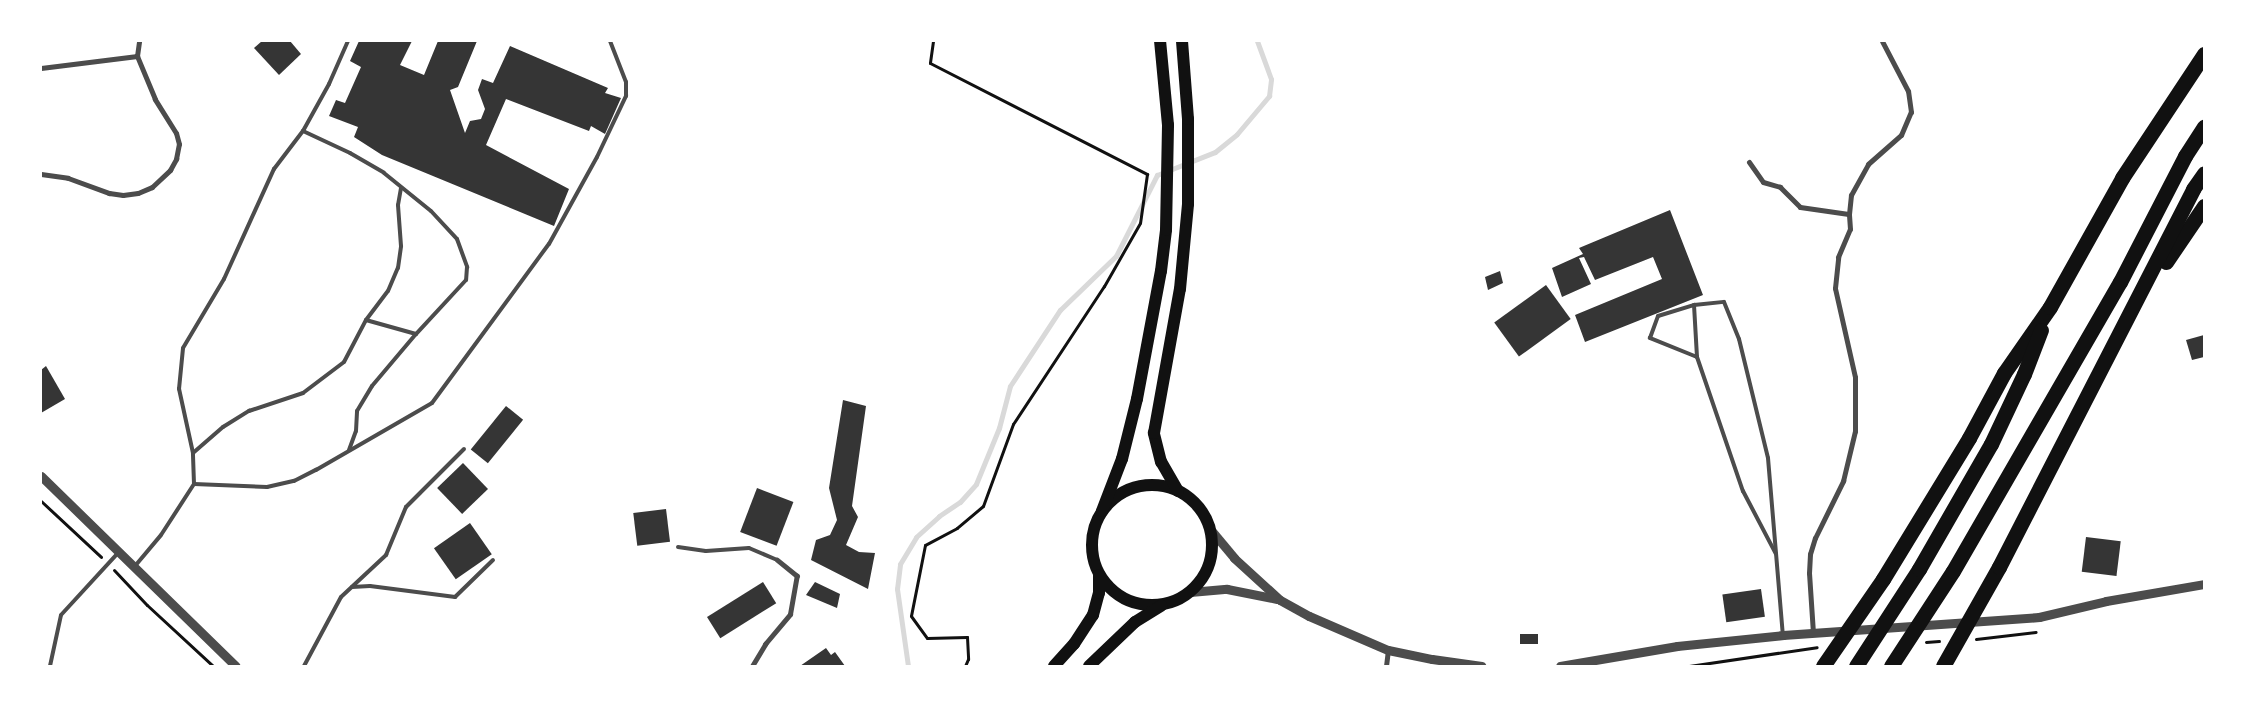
<!DOCTYPE html>
<style>
body{margin:0}
#map{position:relative;width:2245px;height:707px;overflow:hidden;background:#fff;font-family:Roboto,sans-serif}
div>[style]{position:absolute}
.stream>*{height:5px;margin:-2.5px;padding:0 2.5px;transform-origin:2.5px;border-radius:2.5px;background:#d9d9d9}
.building>*{inset:0;background:#353535;transform-origin:0 0}
.path>*{height:3px;margin:-1.5px;padding:0 1.5px;transform-origin:1.5px;border-radius:1.5px;background:#111}
.service>*{height:4px;margin:-2px;padding:0 2px;transform-origin:2px;border-radius:2px;background:#4c4c4c}
.minor>*{height:5px;margin:-2.5px;padding:0 2.5px;transform-origin:2.5px;border-radius:2.5px;background:#4c4c4c}
.tertiary>*{height:9px;margin:-4.5px;padding:0 4.5px;transform-origin:4.5px;border-radius:4.5px;background:#4c4c4c}
.primary>*{height:12px;margin:-6px;padding:0 6px;transform-origin:6px;border-radius:6px;background:#111}
.primary>.ring{margin:-6px;padding:0;box-sizing:content-box;background:none;border:12px solid #111;border-radius:50%}
.motorway>*{height:15px;margin:-7.5px;padding:0 7.5px;transform-origin:7.5px;border-radius:7.5px;background:#111}
span{translate:-50% -50%;white-space:nowrap;text-align:center;line-height:1.15;-webkit-text-stroke:4px #fff;paint-order:stroke}
.frame{position:absolute;inset:0;border:42px solid #fff;pointer-events:none}
</style>
<div id="map">
<div class="stream">
<i style="left:908px;top:666px;width:78px;rotate:-98.1deg"></i>
<i style="left:897px;top:589px;width:25px;rotate:-83deg"></i>
<i style="left:900px;top:564px;width:31px;rotate:-59deg"></i>
<i style="left:916px;top:537px;width:31px;rotate:-42deg"></i>
<i style="left:939px;top:516px;width:25px;rotate:-34deg"></i>
<i style="left:960px;top:502px;width:24px;rotate:-48deg"></i>
<i style="left:976px;top:484px;width:61px;rotate:-67.7deg"></i>
<i style="left:999px;top:428px;width:43px;rotate:-75.3deg"></i>
<i style="left:1010px;top:386px;width:91px;rotate:-56.7deg"></i>
<i style="left:1060px;top:310px;width:78px;rotate:-44deg"></i>
<i style="left:1116px;top:256px;width:91px;rotate:-63.2deg"></i>
<i style="left:1157px;top:175px;width:62px;rotate:-21.6deg"></i>
<i style="left:1215px;top:152px;width:28px;rotate:-39deg"></i>
<i style="left:1237px;top:134px;width:50px;rotate:-49.9deg"></i>
<i style="left:1269px;top:96px;width:17px;rotate:-83deg"></i>
<i style="left:1271px;top:79px;width:40px;rotate:-110.2deg"></i>
</div>
<div class="building">
<i style="clip-path:polygon(262px 41px,290px 41px,301px 54px,279px 75px,254px 48px)"></i>
<i style="clip-path:polygon(359px 41px,412px 41px,400px 65px,424px 75px,438px 41px,477px 41px,458px 87px,450px 90px,465px 133px,470px 121px,481px 119px,485px 109px,478px 90px,482px 79px,493px 83px,510px 46px,608px 88px,605px 93px,621px 98px,605px 134px,591px 126px,589px 131px,506px 99px,486px 145px,569px 189px,554px 226px,382px 155px,354px 137px,358px 127px,329px 116px,336px 100px,345px 103px,361px 67px,350px 61px)"></i>
<i style="clip-path:polygon(1670px 210px,1703px 295px,1585px 342px,1575px 315px,1662px 279px,1653px 257px,1595px 280px,1584px 257px,1579px 258px,1591px 284px,1562px 297px,1552px 268px,1583px 254px,1579px 248px)"></i>
<i style="clip-path:polygon(1500px 271px,1503px 283px,1488px 290px,1485px 277px)"></i>
<i style="left:1546px;top:285px;width:42px;height:64px;rotate:54deg"></i>
<i style="clip-path:polygon(2204px 335px,2204px 357px,2192px 360px,2186px 340px)"></i>
<i style="clip-path:polygon(46px 366px,65px 399px,41px 413px,41px 370px)"></i>
<i style="clip-path:polygon(843px 400px,866px 406px,852px 506px,858px 517px,846px 545px,859px 552px,875px 553px,868px 589px,811px 560px,816px 540px,830px 535px,837px 520px,829px 488px)"></i>
<i style="left:506px;top:406px;width:22px;height:56px;rotate:39deg"></i>
<i style="left:463px;top:463px;width:36px;height:36px;rotate:46deg"></i>
<i style="left:757px;top:488px;width:39px;height:47px;rotate:21deg"></i>
<i style="left:666px;top:509px;width:33px;height:33px;rotate:83deg"></i>
<i style="left:470px;top:523px;width:38px;height:44px;rotate:55deg"></i>
<i style="left:2086px;top:537px;width:35px;height:35px;rotate:7deg"></i>
<i style="left:763px;top:582px;width:25px;height:66px;rotate:58deg"></i>
<i style="clip-path:polygon(815px 582px,840px 594px,837px 608px,806px 595px)"></i>
<i style="left:1761px;top:589px;width:28px;height:39px;rotate:82deg"></i>
<i style="left:1538px;top:634px;width:10px;height:18px;rotate:90deg"></i>
<i style="clip-path:polygon(826px 648px,831px 655px,835px 652px,845px 666px,800px 666px)"></i>
</div>
<div class="path">
<i style="left:933px;top:41px;width:22px;rotate:98deg"></i>
<i style="left:930px;top:63px;width:244px;rotate:27.1deg"></i>
<i style="left:1147px;top:174px;width:49px;rotate:98.1deg"></i>
<i style="left:1140px;top:223px;width:73px;rotate:119.7deg"></i>
<i style="left:1104px;top:286px;width:165px;rotate:123.4deg"></i>
<i style="left:1013px;top:424px;width:87px;rotate:110.1deg"></i>
<i style="left:983px;top:506px;width:34px;rotate:140deg"></i>
<i style="left:957px;top:528px;width:36px;rotate:152deg"></i>
<i style="left:925px;top:545px;width:72px;rotate:101.2deg"></i>
<i style="left:911px;top:616px;width:27px;rotate:54deg"></i>
<i style="left:927px;top:638px;width:40px;rotate:-1.4deg"></i>
<i style="left:967px;top:637px;width:22px;rotate:87deg"></i>
<i style="left:968px;top:659px;width:8px;rotate:113deg"></i>
<i style="left:41px;top:501px;width:82px;rotate:43deg"></i>
<i style="left:114px;top:570px;width:48px;rotate:46.7deg"></i>
<i style="left:147px;top:605px;width:90px;rotate:42.7deg"></i>
<i style="left:1976px;top:639px;width:60px;rotate:-6.7deg"></i>
<i style="left:1926px;top:642px;width:13px;rotate:-4deg"></i>
<i style="left:1689px;top:666px;width:129px;rotate:-8.4deg"></i>
</div>
<div class="service">
<i style="left:303px;top:131px;width:52px;rotate:25.1deg"></i>
<i style="left:350px;top:153px;width:39px;rotate:30deg"></i>
<i style="left:384px;top:173px;width:60px;rotate:39deg"></i>
<i style="left:431px;top:211px;width:38px;rotate:47deg"></i>
<i style="left:457px;top:239px;width:30px;rotate:70deg"></i>
<i style="left:467px;top:267px;width:13px;rotate:94deg"></i>
<i style="left:466px;top:280px;width:74px;rotate:132.8deg"></i>
<i style="left:1694px;top:305px;width:52px;rotate:86.7deg"></i>
<i style="left:1697px;top:357px;width:142px;rotate:71.1deg"></i>
<i style="left:1743px;top:491px;width:71px;rotate:62.4deg"></i>
<i style="left:1697px;top:357px;width:51px;rotate:-158deg"></i>
<i style="left:1650px;top:338px;width:23px;rotate:-70deg"></i>
<i style="left:1658px;top:316px;width:38px;rotate:-17deg"></i>
<i style="left:1694px;top:305px;width:30px;rotate:-6deg"></i>
<i style="left:1724px;top:302px;width:40px;rotate:68deg"></i>
<i style="left:1739px;top:339px;width:122px;rotate:76.3deg"></i>
<i style="left:1768px;top:458px;width:178px;rotate:85.2deg"></i>
<i style="left:349px;top:450px;width:20px;rotate:-70deg"></i>
<i style="left:356px;top:431px;width:20px;rotate:-87deg"></i>
<i style="left:357px;top:411px;width:29px;rotate:-59deg"></i>
<i style="left:372px;top:386px;width:68px;rotate:-49.8deg"></i>
<i style="left:416px;top:334px;width:52px;rotate:-164.4deg"></i>
<i style="left:193px;top:453px;width:40px;rotate:-41deg"></i>
<i style="left:223px;top:427px;width:31px;rotate:-32deg"></i>
<i style="left:249px;top:411px;width:57px;rotate:-18.4deg"></i>
<i style="left:303px;top:393px;width:51px;rotate:-37.1deg"></i>
<i style="left:344px;top:362px;width:47px;rotate:-62.4deg"></i>
<i style="left:366px;top:320px;width:36px;rotate:-53deg"></i>
<i style="left:388px;top:291px;width:25px;rotate:-67deg"></i>
<i style="left:398px;top:268px;width:22px;rotate:-82deg"></i>
<i style="left:401px;top:246px;width:41px;rotate:-94.2deg"></i>
<i style="left:398px;top:205px;width:17px;rotate:-80deg"></i>
<i style="left:194px;top:484px;width:73px;rotate:2.4deg"></i>
<i style="left:267px;top:487px;width:28px;rotate:-13deg"></i>
<i style="left:294px;top:481px;width:25px;rotate:-27deg"></i>
<i style="left:316px;top:470px;width:134px;rotate:-30deg"></i>
<i style="left:432px;top:403px;width:197px;rotate:-53.7deg"></i>
<i style="left:549px;top:244px;width:99px;rotate:-61.1deg"></i>
<i style="left:597px;top:157px;width:68px;rotate:-64.6deg"></i>
<i style="left:626px;top:96px;width:14px;rotate:-90deg"></i>
<i style="left:626px;top:82px;width:44px;rotate:-111.3deg"></i>
<i style="left:678px;top:547px;width:28px;rotate:8deg"></i>
<i style="left:706px;top:551px;width:43px;rotate:-4deg"></i>
<i style="left:749px;top:548px;width:30px;rotate:23deg"></i>
<i style="left:135px;top:566px;width:40px;rotate:-50deg"></i>
<i style="left:161px;top:535px;width:61px;rotate:-57.1deg"></i>
<i style="left:194px;top:484px;width:31px;rotate:-92deg"></i>
<i style="left:193px;top:453px;width:66px;rotate:-102.3deg"></i>
<i style="left:179px;top:389px;width:41px;rotate:-84.4deg"></i>
<i style="left:183px;top:348px;width:80px;rotate:-59.3deg"></i>
<i style="left:224px;top:279px;width:121px;rotate:-65.6deg"></i>
<i style="left:274px;top:169px;width:48px;rotate:-52.7deg"></i>
<i style="left:303px;top:131px;width:54px;rotate:-61deg"></i>
<i style="left:329px;top:84px;width:47px;rotate:-66.2deg"></i>
<i style="left:352px;top:587px;width:18px;rotate:-3deg"></i>
<i style="left:370px;top:586px;width:86px;rotate:7.4deg"></i>
<i style="left:455px;top:597px;width:53px;rotate:-44.2deg"></i>
<i style="left:50px;top:666px;width:52px;rotate:-77.8deg"></i>
<i style="left:61px;top:615px;width:86px;rotate:-47.4deg"></i>
<i style="left:304px;top:666px;width:78px;rotate:-61.8deg"></i>
<i style="left:341px;top:597px;width:62px;rotate:-43deg"></i>
<i style="left:386px;top:555px;width:52px;rotate:-67.4deg"></i>
<i style="left:406px;top:507px;width:82px;rotate:-45deg"></i>
</div>
<div class="minor">
<i style="left:41px;top:68px;width:97px;rotate:-7.1deg"></i>
<i style="left:1749px;top:162px;width:24px;rotate:55deg"></i>
<i style="left:1763px;top:182px;width:18px;rotate:16deg"></i>
<i style="left:1780px;top:187px;width:28px;rotate:45deg"></i>
<i style="left:1800px;top:207px;width:49px;rotate:8.1deg"></i>
<i style="left:41px;top:174px;width:27px;rotate:8deg"></i>
<i style="left:68px;top:178px;width:44px;rotate:20.1deg"></i>
<i style="left:109px;top:193px;width:14px;rotate:8deg"></i>
<i style="left:123px;top:195px;width:15px;rotate:-8deg"></i>
<i style="left:138px;top:193px;width:15px;rotate:-23deg"></i>
<i style="left:152px;top:187px;width:25px;rotate:-43deg"></i>
<i style="left:170px;top:170px;width:13px;rotate:-61deg"></i>
<i style="left:176px;top:159px;width:15px;rotate:-79deg"></i>
<i style="left:179px;top:144px;width:11px;rotate:-105deg"></i>
<i style="left:176px;top:133px;width:40px;rotate:-122deg"></i>
<i style="left:155px;top:99px;width:47px;rotate:-112.7deg"></i>
<i style="left:137px;top:56px;width:15px;rotate:-82deg"></i>
<i style="left:1813px;top:633px;width:60px;rotate:-93.8deg"></i>
<i style="left:1809px;top:573px;width:19px;rotate:-87deg"></i>
<i style="left:1810px;top:554px;width:17px;rotate:-73deg"></i>
<i style="left:1815px;top:538px;width:64px;rotate:-63.8deg"></i>
<i style="left:1843px;top:481px;width:51px;rotate:-76.5deg"></i>
<i style="left:1855px;top:431px;width:54px;rotate:-90deg"></i>
<i style="left:1855px;top:377px;width:91px;rotate:-102.7deg"></i>
<i style="left:1835px;top:288px;width:31px;rotate:-84deg"></i>
<i style="left:1838px;top:257px;width:30px;rotate:-67deg"></i>
<i style="left:1850px;top:229px;width:15px;rotate:-94deg"></i>
<i style="left:1849px;top:214px;width:19px;rotate:-84deg"></i>
<i style="left:1851px;top:195px;width:35px;rotate:-61deg"></i>
<i style="left:1868px;top:164px;width:44px;rotate:-41.3deg"></i>
<i style="left:1901px;top:135px;width:25px;rotate:-67deg"></i>
<i style="left:1911px;top:112px;width:21px;rotate:-98deg"></i>
<i style="left:1908px;top:91px;width:56px;rotate:-117.5deg"></i>
<i style="left:752px;top:666px;width:26px;rotate:-59deg"></i>
<i style="left:765px;top:644px;width:39px;rotate:-50deg"></i>
<i style="left:790px;top:614px;width:39px;rotate:-80deg"></i>
<i style="left:797px;top:576px;width:26px;rotate:-141deg"></i>
<i style="left:1386px;top:666px;width:16px;rotate:-83deg"></i>
</div>
<div class="tertiary">
<i style="left:41px;top:476px;width:272px;rotate:44.3deg"></i>
<i style="left:1210px;top:529px;width:38px;rotate:50deg"></i>
<i style="left:1234px;top:558px;width:62px;rotate:42.4deg"></i>
<i style="left:1280px;top:600px;width:33px;rotate:29deg"></i>
<i style="left:1309px;top:616px;width:86px;rotate:23.3deg"></i>
<i style="left:1388px;top:650px;width:45px;rotate:11.6deg"></i>
<i style="left:1432px;top:659px;width:50px;rotate:8deg"></i>
<i style="left:1190px;top:592px;width:37px;rotate:-5deg"></i>
<i style="left:1227px;top:589px;width:51px;rotate:11.3deg"></i>
<i style="left:1560px;top:666px;width:119px;rotate:-9.7deg"></i>
<i style="left:1677px;top:646px;width:107px;rotate:-5.9deg"></i>
<i style="left:1783px;top:635px;width:257px;rotate:-4deg"></i>
<i style="left:2039px;top:617px;width:69px;rotate:-13.4deg"></i>
<i style="left:2106px;top:601px;width:99px;rotate:-9.8deg"></i>
</div>
<div class="primary">
<i class="ring" style="left:1092px;top:485px;width:108px;height:108px"></i>
<i style="left:1178px;top:491px;width:34px;rotate:-120deg"></i>
<i style="left:1161px;top:462px;width:30px;rotate:-104deg"></i>
<i style="left:1154px;top:433px;width:146px;rotate:-79.8deg"></i>
<i style="left:1180px;top:289px;width:85px;rotate:-84.6deg"></i>
<i style="left:1188px;top:204px;width:85px;rotate:-90deg"></i>
<i style="left:1188px;top:119px;width:78px;rotate:-94.4deg"></i>
<i style="left:1102px;top:511px;width:56px;rotate:-69deg"></i>
<i style="left:1122px;top:459px;width:62px;rotate:-76deg"></i>
<i style="left:1137px;top:399px;width:130px;rotate:-79.4deg"></i>
<i style="left:1161px;top:271px;width:41px;rotate:-83deg"></i>
<i style="left:1166px;top:230px;width:105px;rotate:-88.9deg"></i>
<i style="left:1168px;top:125px;width:84px;rotate:-95.4deg"></i>
<i style="left:1054px;top:666px;width:30px;rotate:-48deg"></i>
<i style="left:1074px;top:644px;width:35px;rotate:-57deg"></i>
<i style="left:1093px;top:615px;width:23px;rotate:-75deg"></i>
<i style="left:1099px;top:593px;width:18px;rotate:-90deg"></i>
<i style="left:1089px;top:666px;width:64px;rotate:-43.7deg"></i>
<i style="left:1135px;top:622px;width:31px;rotate:-32deg"></i>
</div>
<div class="motorway">
<i style="left:2166px;top:262px;width:68px;rotate:-55.8deg"></i>
<i style="left:1823px;top:666px;width:106px;rotate:-55.4deg"></i>
<i style="left:1883px;top:579px;width:165px;rotate:-58.6deg"></i>
<i style="left:1969px;top:438px;width:74px;rotate:-61.7deg"></i>
<i style="left:2004px;top:373px;width:80px;rotate:-55.1deg"></i>
<i style="left:2050px;top:307px;width:148px;rotate:-60.8deg"></i>
<i style="left:2122px;top:178px;width:149px;rotate:-56.5deg"></i>
<i style="left:1856px;top:666px;width:116px;rotate:-57deg"></i>
<i style="left:1919px;top:569px;width:144px;rotate:-60.1deg"></i>
<i style="left:1991px;top:444px;width:77px;rotate:-64.8deg"></i>
<i style="left:2024px;top:374px;width:47px;rotate:-68.9deg"></i>
<i style="left:1891px;top:666px;width:113px;rotate:-56.9deg"></i>
<i style="left:1953px;top:571px;width:334px;rotate:-60deg"></i>
<i style="left:2120px;top:282px;width:142px;rotate:-62.7deg"></i>
<i style="left:2185px;top:156px;width:35px;rotate:-57deg"></i>
<i style="left:1943px;top:666px;width:114px;rotate:-60.5deg"></i>
<i style="left:1999px;top:567px;width:425px;rotate:-62.8deg"></i>
<i style="left:2193px;top:189px;width:19px;rotate:-55deg"></i>
</div>
<div class="frame"></div>
</div>
